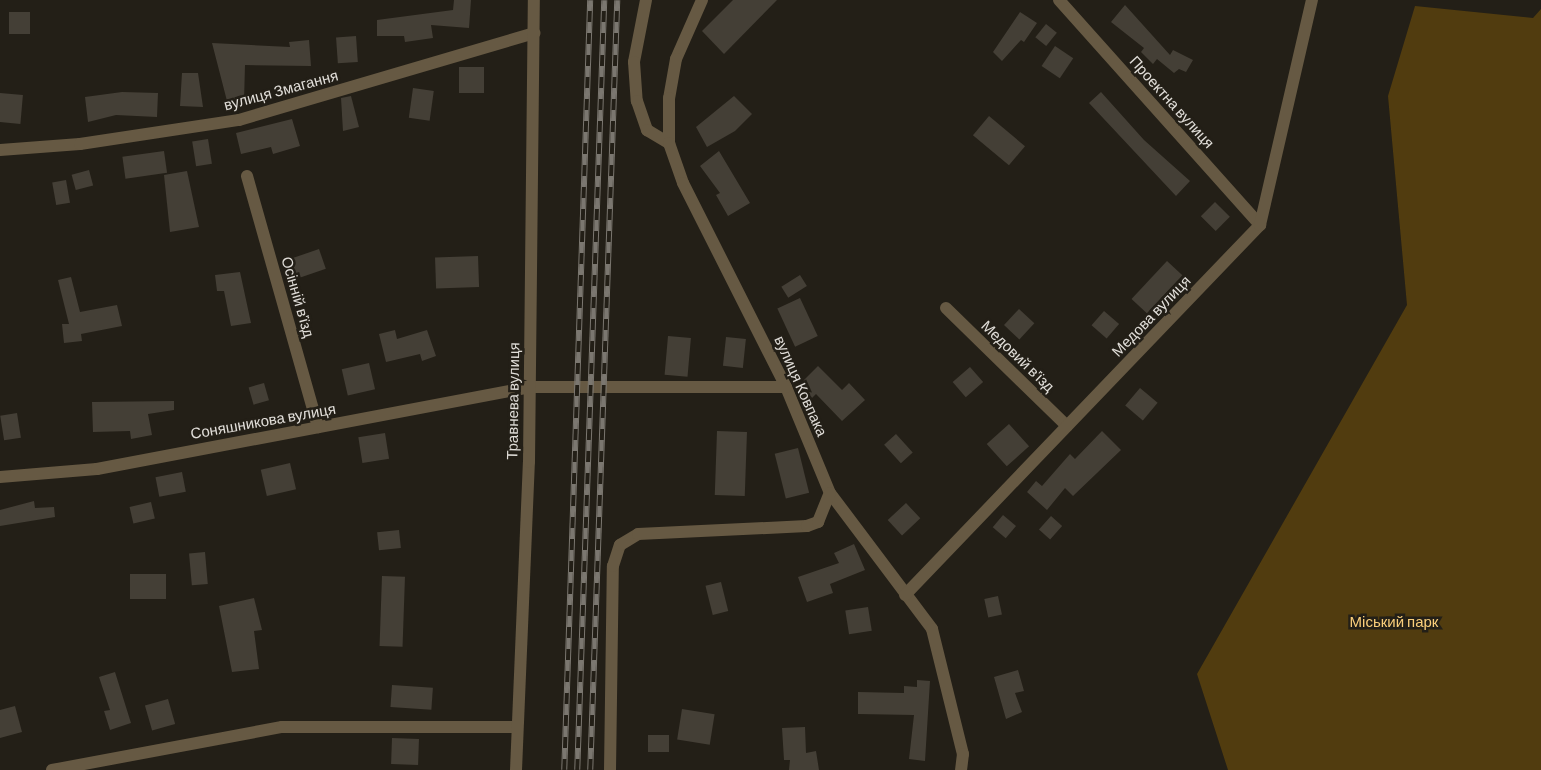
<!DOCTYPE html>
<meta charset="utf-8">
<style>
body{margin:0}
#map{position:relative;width:1541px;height:770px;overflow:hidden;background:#231f17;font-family:Barlow,sans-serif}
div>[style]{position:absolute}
.green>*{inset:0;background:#513c0f}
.building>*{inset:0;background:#443f36;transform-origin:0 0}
.minor>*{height:12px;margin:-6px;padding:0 6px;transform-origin:6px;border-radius:6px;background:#665943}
.rail>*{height:5.5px;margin-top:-2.75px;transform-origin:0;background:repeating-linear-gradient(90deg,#231f17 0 11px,#7b7770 0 22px);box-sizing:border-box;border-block:1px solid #7b7770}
span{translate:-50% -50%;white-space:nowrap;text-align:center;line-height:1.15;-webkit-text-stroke:5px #231f17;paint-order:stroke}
.street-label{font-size:15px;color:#e1ded9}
.park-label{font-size:15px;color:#fbcf7b}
</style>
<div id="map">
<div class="green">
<i style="clip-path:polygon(1415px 6px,1533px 18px,1541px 9px,1541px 770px,1228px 770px,1197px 674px,1407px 305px,1388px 96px)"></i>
</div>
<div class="building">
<i style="clip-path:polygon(454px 0,471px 0,469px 28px,431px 25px,433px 38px,405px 42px,404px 36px,377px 36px,377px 20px,453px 10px)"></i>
<i style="clip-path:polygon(733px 0,777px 0,724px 54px,702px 31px)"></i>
<i style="clip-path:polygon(1125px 5px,1170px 55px,1173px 50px,1193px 60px,1186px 72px,1179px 69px,1174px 73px,1157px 59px,1153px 64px,1141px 52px,1144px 48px,1111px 22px)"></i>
<i style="left:9px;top:12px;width:21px;height:22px"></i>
<i style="clip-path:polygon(1020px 12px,1037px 23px,1024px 42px,1021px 40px,1002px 61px,993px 52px)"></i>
<i style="left:1046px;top:24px;width:14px;height:17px;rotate:39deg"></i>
<i style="left:356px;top:36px;width:26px;height:20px;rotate:86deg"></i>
<i style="clip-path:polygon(309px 40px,311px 66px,245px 65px,244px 102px,227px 101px,212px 43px,290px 47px,289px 42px)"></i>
<i style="left:1055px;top:46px;width:22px;height:24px;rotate:34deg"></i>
<i style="left:459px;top:67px;width:25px;height:26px"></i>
<i style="clip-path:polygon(182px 73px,198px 73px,203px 107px,180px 106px)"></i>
<i style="left:413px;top:88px;width:21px;height:30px;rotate:8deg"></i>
<i style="clip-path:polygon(122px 92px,158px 93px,157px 117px,116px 115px,88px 122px,85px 97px)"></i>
<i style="clip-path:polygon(1101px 92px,1144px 140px,1190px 181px,1176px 196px,1089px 103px)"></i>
<i style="left:0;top:93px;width:23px;height:29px;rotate:5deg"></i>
<i style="clip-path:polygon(351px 96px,359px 127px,343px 131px,341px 98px)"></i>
<i style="clip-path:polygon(734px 96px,752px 114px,735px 131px,707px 147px,696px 127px)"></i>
<i style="left:989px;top:116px;width:47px;height:25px;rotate:40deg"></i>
<i style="clip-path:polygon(292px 119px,300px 146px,273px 154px,271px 147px,241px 154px,236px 133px)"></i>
<i style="left:208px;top:139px;width:25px;height:16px;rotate:81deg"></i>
<i style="left:164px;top:151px;width:22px;height:42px;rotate:82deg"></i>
<i style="clip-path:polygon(719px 151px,750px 203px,728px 216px,716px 195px,720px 193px,700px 166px)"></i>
<i style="left:89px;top:170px;width:16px;height:18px;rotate:75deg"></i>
<i style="clip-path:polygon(187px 171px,199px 227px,170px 232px,164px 175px)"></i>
<i style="left:66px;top:180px;width:23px;height:14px;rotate:80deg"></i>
<i style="left:1215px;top:202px;width:21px;height:20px;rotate:45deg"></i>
<i style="left:319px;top:249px;width:21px;height:30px;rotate:71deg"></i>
<i style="left:478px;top:256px;width:31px;height:43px;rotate:88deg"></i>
<i style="left:1167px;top:261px;width:21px;height:52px;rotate:43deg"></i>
<i style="clip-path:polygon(240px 272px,251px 323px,231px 326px,224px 291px,217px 291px,215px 275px)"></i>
<i style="left:800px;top:275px;width:13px;height:22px;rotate:58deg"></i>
<i style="clip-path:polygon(71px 277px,80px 312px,117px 305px,122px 326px,81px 334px,82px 341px,64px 343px,62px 324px,69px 324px,58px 280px)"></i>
<i style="left:800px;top:298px;width:42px;height:25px;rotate:65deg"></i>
<i style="left:1019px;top:309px;width:21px;height:22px;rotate:43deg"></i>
<i style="left:1104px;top:311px;width:20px;height:19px;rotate:41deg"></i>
<i style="clip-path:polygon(395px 330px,397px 339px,427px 330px,436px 356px,422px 361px,420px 354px,386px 362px,379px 334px)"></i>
<i style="left:668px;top:336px;width:23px;height:39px;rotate:5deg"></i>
<i style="left:726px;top:337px;width:20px;height:29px;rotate:6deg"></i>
<i style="left:369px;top:363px;width:27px;height:28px;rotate:77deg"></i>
<i style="clip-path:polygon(818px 366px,842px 390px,849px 383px,865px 400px,842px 421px,816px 394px,812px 398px,799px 385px)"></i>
<i style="left:970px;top:367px;width:20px;height:23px;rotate:49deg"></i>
<i style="left:264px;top:383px;width:18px;height:16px;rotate:74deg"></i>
<i style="left:1140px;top:388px;width:23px;height:23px;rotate:40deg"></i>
<i style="clip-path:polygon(174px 401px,174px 410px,148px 414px,152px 435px,131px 439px,130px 431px,93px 432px,92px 402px)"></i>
<i style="left:17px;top:413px;width:25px;height:17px;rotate:81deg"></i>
<i style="left:1009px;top:424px;width:30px;height:30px;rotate:48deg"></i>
<i style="left:717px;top:431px;width:30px;height:64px;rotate:2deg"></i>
<i style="clip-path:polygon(1102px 431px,1121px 450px,1073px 496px,1065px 488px,1047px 510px,1027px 492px,1036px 481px,1042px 486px,1070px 454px,1075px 459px)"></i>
<i style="left:385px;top:433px;width:26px;height:27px;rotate:81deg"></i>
<i style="left:896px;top:434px;width:25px;height:16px;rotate:48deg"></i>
<i style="left:798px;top:448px;width:46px;height:24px;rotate:76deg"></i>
<i style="left:290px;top:463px;width:27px;height:30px;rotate:77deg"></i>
<i style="left:182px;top:472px;width:20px;height:27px;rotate:79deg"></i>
<i style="clip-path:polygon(34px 501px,35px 508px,54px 507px,55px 517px,0 526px,0 510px)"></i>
<i style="left:151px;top:502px;width:17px;height:22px;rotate:77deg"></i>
<i style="left:906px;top:503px;width:21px;height:25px;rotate:47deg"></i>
<i style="left:1003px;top:515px;width:17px;height:16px;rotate:40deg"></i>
<i style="left:1051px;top:516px;width:15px;height:18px;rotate:42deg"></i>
<i style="left:399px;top:530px;width:18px;height:22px;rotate:84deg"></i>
<i style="clip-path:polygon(854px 544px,865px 570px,830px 584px,833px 593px,807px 602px,798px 577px,839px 563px,834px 553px)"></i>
<i style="left:205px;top:552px;width:32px;height:16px;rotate:85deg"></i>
<i style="left:166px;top:574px;width:25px;height:36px;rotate:90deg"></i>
<i style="left:382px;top:576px;width:23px;height:70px;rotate:2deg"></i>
<i style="left:721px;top:582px;width:30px;height:16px;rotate:76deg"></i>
<i style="left:998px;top:596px;width:19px;height:14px;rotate:78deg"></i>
<i style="clip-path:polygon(254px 598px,262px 630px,254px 631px,259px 669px,232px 672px,219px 606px)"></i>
<i style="left:868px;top:607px;width:24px;height:23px;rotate:81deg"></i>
<i style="clip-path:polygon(1018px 670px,1024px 691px,1015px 693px,1022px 712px,1006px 719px,994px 677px)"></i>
<i style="clip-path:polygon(115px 672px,131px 723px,110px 730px,104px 711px,110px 710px,99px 677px)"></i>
<i style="clip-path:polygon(917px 680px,930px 681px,925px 761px,909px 759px,914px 715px,858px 714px,858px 692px,904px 693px,904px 686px,917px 687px)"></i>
<i style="left:392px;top:685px;width:41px;height:22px;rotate:4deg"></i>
<i style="left:168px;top:699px;width:26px;height:24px;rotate:74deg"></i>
<i style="clip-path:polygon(15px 706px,22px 732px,0 738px,0 710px)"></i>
<i style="left:682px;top:709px;width:33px;height:31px;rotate:9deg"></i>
<i style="clip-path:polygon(805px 727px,806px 753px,816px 751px,819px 770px,789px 770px,790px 760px,784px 760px,782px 728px)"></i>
<i style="left:648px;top:735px;width:21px;height:17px"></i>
<i style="left:392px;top:738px;width:27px;height:26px;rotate:2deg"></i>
</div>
<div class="minor">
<i style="left:646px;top:0;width:63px;rotate:101deg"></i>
<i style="left:634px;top:62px;width:39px;rotate:86deg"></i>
<i style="left:637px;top:101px;width:31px;rotate:71deg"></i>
<i style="left:647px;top:130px;width:26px;rotate:31deg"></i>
<i style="left:702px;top:0;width:64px;rotate:113.8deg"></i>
<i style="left:676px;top:59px;width:40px;rotate:100deg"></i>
<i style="left:669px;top:98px;width:45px;rotate:90deg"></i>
<i style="left:669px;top:143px;width:42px;rotate:70.7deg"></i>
<i style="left:683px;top:183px;width:229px;rotate:63.2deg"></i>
<i style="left:786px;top:387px;width:115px;rotate:67.5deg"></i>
<i style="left:830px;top:493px;width:170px;rotate:53.1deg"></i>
<i style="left:932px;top:629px;width:129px;rotate:76.1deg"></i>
<i style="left:963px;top:754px;width:16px;rotate:97deg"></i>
<i style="left:1059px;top:0;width:302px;rotate:48.2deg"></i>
<i style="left:0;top:150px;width:80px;rotate:-4.3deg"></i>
<i style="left:80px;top:144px;width:161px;rotate:-8.6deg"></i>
<i style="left:239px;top:120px;width:308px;rotate:-16.4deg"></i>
<i style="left:247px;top:176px;width:261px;rotate:74.2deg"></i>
<i style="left:946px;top:308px;width:169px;rotate:44.3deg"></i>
<i style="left:0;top:477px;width:97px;rotate:-4.7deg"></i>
<i style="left:97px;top:469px;width:441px;rotate:-10.7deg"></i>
<i style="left:530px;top:387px;width:256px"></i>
<i style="left:905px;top:595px;width:513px;rotate:-46.19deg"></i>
<i style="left:1260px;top:225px;width:231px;rotate:-77deg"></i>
<i style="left:52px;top:770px;width:234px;rotate:-10.6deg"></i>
<i style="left:282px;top:727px;width:235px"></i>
<i style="left:516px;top:770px;width:308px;rotate:-87.6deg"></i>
<i style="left:529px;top:462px;width:462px;rotate:-89.4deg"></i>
<i style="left:610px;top:770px;width:204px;rotate:-89.2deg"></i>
<i style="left:613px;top:566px;width:22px;rotate:-72deg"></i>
<i style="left:620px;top:545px;width:21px;rotate:-31deg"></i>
<i style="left:638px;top:534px;width:169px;rotate:-2.7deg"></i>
<i style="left:807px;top:526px;width:12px;rotate:-20deg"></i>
<i style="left:818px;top:522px;width:31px;rotate:-68deg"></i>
</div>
<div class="rail">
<i style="left:564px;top:770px;width:770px;rotate:-88.07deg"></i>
<i style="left:577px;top:770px;width:770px;rotate:-87.99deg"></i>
<i style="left:590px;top:770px;width:770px;rotate:-87.99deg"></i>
</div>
<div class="street-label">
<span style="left:281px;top:90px;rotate:-15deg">вулиця Змагання</span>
<span style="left:1172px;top:102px;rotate:48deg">Проектна вулиця</span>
<span style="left:298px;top:297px;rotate:74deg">Осінній в'їзд</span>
<span style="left:1151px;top:316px;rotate:-46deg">Медова вулиця</span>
<span style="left:1018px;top:356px;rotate:44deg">Медовий в'їзд</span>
<span style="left:801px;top:386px;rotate:66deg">вулиця Ковпака</span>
<span style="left:513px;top:401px;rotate:-89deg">Травнева вулиця</span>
<span style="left:263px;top:421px;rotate:-10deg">Соняшникова вулиця</span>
</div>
<div class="park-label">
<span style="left:1394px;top:622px">Міський парк</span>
</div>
</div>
